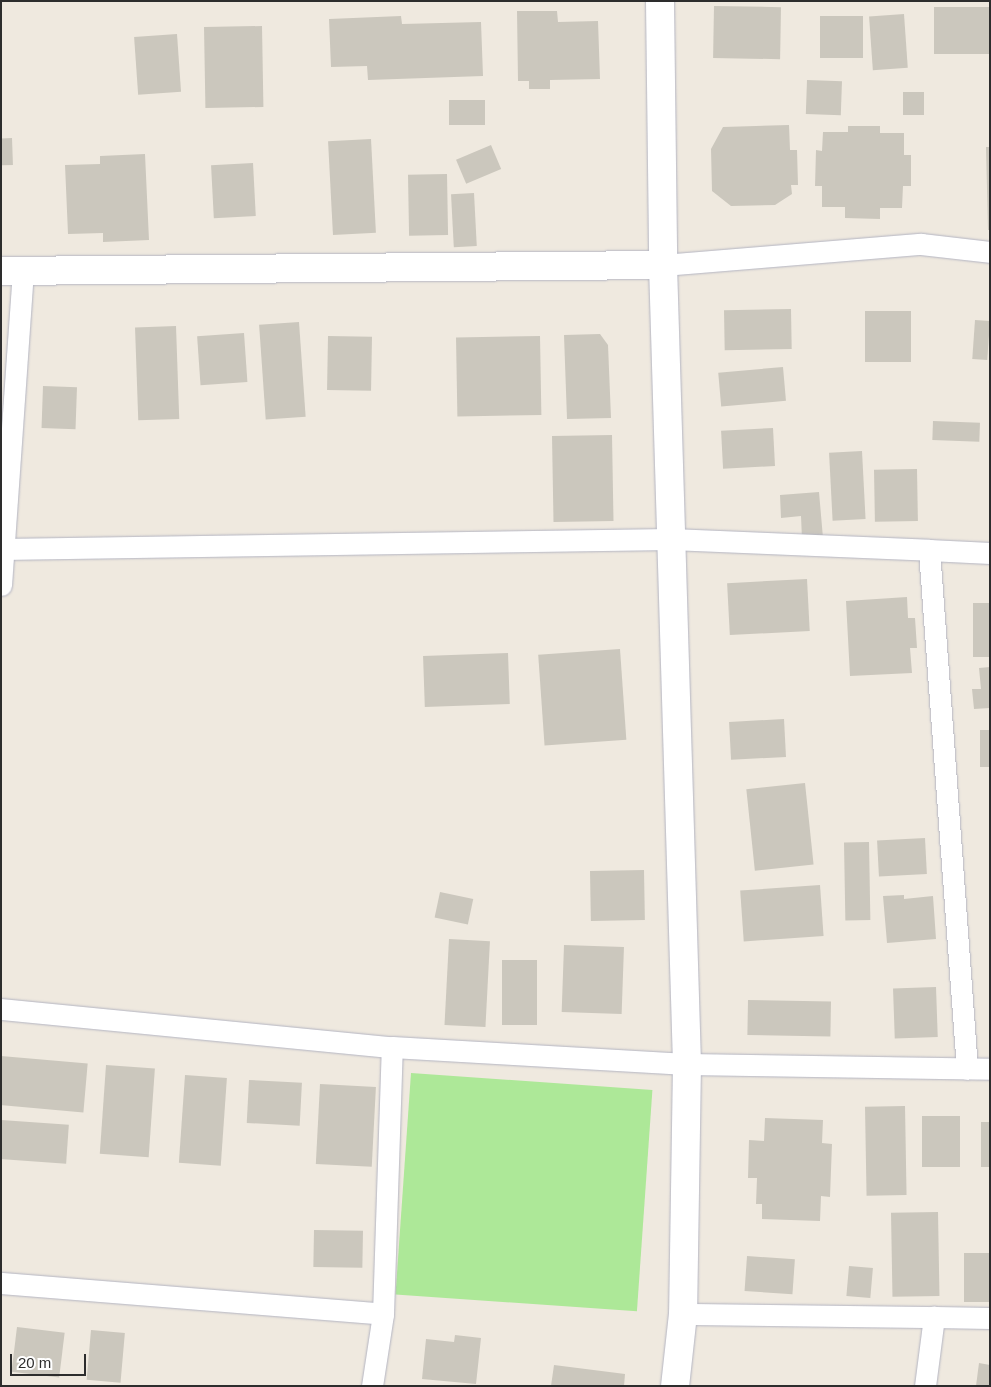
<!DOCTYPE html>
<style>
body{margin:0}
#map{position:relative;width:991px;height:1387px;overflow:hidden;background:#efe9df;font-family:Helvetica,sans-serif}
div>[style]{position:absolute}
.green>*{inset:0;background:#ade898;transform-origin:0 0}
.building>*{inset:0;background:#cbc7bd;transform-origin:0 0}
.roads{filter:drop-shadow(0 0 1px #b3b4c1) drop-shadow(0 0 1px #b3b4c1)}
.street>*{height:21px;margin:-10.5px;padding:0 10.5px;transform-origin:10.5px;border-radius:10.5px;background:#fff}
.secondary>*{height:28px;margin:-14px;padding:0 14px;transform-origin:14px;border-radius:14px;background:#fff}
span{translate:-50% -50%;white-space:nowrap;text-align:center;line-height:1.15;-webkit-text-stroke:5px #fff;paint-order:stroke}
.frame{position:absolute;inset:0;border:2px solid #2d2d2d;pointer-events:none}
.scale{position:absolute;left:10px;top:1354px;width:76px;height:22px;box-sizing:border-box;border:2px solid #2d2d2d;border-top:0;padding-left:6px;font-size:15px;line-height:18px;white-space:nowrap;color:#2d2d2d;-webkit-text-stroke:4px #fff;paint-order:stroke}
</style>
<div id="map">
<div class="green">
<i style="left:411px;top:1073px;width:242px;height:222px;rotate:4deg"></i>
</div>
<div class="building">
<i style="left:714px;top:6px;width:67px;height:52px;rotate:1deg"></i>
<i style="left:990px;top:7px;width:47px;height:56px;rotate:90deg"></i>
<i style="clip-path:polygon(517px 11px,557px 11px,558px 22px,598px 21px,600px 79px,550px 80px,550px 89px,529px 89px,529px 81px,518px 81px)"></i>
<i style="left:904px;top:14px;width:54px;height:35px;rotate:86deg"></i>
<i style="clip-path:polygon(401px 16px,402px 24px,481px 22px,483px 76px,368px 80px,367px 66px,331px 67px,329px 19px)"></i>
<i style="left:820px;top:16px;width:43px;height:42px"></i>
<i style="left:262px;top:26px;width:81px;height:58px;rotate:89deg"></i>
<i style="left:177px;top:34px;width:58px;height:43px;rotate:86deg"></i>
<i style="left:807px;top:80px;width:35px;height:34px;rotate:2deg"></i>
<i style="left:903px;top:92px;width:21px;height:23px"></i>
<i style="left:449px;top:100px;width:36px;height:25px"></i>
<i style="clip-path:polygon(789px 125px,790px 150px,797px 150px,798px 185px,791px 185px,792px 194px,775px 205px,731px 206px,712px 191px,711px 149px,723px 127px)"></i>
<i style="clip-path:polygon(848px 126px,880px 126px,880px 133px,904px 133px,904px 155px,911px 155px,911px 186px,903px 186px,902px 208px,880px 208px,880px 219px,845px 218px,845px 207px,822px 207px,822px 186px,815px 186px,816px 150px,822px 151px,823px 132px,848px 132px)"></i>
<i style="left:12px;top:138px;width:27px;height:11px;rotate:88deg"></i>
<i style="left:371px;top:139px;width:94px;height:43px;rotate:87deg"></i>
<i style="left:491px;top:145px;width:26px;height:38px;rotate:67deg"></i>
<i style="clip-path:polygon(986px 147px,990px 147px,990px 230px,988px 230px)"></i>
<i style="clip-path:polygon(145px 154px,149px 240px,103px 242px,103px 233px,68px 234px,65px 165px,100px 164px,100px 156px)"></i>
<i style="left:253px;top:163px;width:53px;height:42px;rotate:87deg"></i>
<i style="left:447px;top:174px;width:61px;height:39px;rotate:89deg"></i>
<i style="left:474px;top:193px;width:53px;height:23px;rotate:87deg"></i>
<i style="left:791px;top:309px;width:40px;height:67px;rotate:89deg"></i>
<i style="left:911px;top:311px;width:51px;height:46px;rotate:90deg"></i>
<i style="left:975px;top:320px;width:15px;height:39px;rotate:4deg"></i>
<i style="left:299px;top:322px;width:95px;height:40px;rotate:86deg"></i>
<i style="left:176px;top:326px;width:93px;height:41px;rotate:88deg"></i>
<i style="left:244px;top:333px;width:49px;height:47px;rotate:86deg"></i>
<i style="clip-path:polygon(600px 334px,608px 345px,611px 418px,567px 419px,564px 335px)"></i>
<i style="left:328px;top:336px;width:44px;height:54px;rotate:1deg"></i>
<i style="left:540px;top:336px;width:79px;height:84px;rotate:89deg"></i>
<i style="left:783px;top:367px;width:34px;height:65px;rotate:85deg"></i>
<i style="left:43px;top:386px;width:34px;height:42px;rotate:2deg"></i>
<i style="left:933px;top:421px;width:47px;height:19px;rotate:2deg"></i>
<i style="left:773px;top:428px;width:38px;height:52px;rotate:87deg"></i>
<i style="left:612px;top:435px;width:86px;height:60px;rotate:89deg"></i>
<i style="left:862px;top:451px;width:68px;height:33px;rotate:87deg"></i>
<i style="left:917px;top:469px;width:52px;height:43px;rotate:89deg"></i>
<i style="clip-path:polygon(819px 492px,823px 538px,802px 539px,801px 516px,781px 518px,780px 495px)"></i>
<i style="left:807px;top:579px;width:52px;height:80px;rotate:87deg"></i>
<i style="clip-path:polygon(907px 597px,908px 618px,915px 618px,917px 648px,910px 648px,912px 673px,850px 676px,846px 601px)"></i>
<i style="left:973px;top:603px;width:17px;height:54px"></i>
<i style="left:620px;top:649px;width:91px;height:82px;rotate:86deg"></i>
<i style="left:508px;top:653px;width:51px;height:85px;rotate:88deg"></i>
<i style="clip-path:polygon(990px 667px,990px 708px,974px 709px,972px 689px,981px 689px,979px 668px)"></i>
<i style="left:784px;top:719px;width:38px;height:55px;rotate:87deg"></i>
<i style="left:990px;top:730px;width:37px;height:10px;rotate:90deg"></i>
<i style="left:805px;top:783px;width:82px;height:59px;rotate:84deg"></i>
<i style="left:925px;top:838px;width:36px;height:48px;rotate:87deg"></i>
<i style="left:869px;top:842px;width:78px;height:25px;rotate:89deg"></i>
<i style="left:644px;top:870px;width:50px;height:54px;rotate:89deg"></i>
<i style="left:820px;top:885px;width:51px;height:80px;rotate:86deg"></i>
<i style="left:440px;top:892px;width:34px;height:26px;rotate:12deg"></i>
<i style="clip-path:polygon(904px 895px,904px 899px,933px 896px,936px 939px,887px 943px,883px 896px)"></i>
<i style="left:449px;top:939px;width:41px;height:86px;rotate:3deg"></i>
<i style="left:564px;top:945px;width:60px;height:67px;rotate:2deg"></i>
<i style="left:502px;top:960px;width:35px;height:65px"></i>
<i style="left:936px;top:987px;width:50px;height:43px;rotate:88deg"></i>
<i style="left:748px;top:1000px;width:83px;height:35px;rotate:1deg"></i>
<i style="left:1px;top:1056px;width:87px;height:49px;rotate:5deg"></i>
<i style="left:106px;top:1065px;width:49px;height:89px;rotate:4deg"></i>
<i style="left:185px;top:1075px;width:42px;height:88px;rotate:4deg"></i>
<i style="left:249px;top:1080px;width:53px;height:43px;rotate:3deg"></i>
<i style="left:320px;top:1084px;width:56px;height:80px;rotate:3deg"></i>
<i style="left:905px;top:1106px;width:89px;height:40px;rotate:89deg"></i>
<i style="left:922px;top:1116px;width:38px;height:51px"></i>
<i style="clip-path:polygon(765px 1118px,823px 1120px,822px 1143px,832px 1144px,830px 1197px,821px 1196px,820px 1221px,762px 1219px,762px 1204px,756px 1204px,757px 1178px,748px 1178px,749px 1140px,764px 1141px)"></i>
<i style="left:1px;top:1120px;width:68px;height:39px;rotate:4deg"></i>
<i style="left:981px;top:1122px;width:9px;height:45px"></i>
<i style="left:938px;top:1212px;width:84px;height:47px;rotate:89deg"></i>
<i style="left:314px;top:1230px;width:49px;height:37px;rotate:1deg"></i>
<i style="left:990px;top:1253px;width:49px;height:26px;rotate:90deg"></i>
<i style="left:747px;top:1256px;width:48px;height:35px;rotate:4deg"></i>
<i style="left:849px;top:1266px;width:24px;height:30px;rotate:5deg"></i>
<i style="left:17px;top:1327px;width:48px;height:45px;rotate:7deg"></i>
<i style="left:91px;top:1330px;width:34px;height:50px;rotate:5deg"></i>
<i style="clip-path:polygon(455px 1335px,481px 1338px,476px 1384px,422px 1379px,426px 1339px,454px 1342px)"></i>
<i style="clip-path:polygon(979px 1363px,990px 1365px,990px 1386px,976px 1386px)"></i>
<i style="clip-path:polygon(554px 1365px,625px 1374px,624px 1386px,551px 1386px)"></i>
</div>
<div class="roads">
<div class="street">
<i style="left:663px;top:265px;width:259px;rotate:-4.7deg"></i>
<i style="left:921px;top:244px;width:69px;rotate:6.6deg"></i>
<i style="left:1px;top:549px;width:670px;rotate:-0.86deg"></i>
<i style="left:671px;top:539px;width:258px;rotate:2.4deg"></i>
<i style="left:929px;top:550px;width:520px;rotate:85.81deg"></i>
<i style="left:929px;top:550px;width:61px;rotate:2.8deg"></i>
<i style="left:1px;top:585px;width:316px;rotate:-86deg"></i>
<i style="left:1px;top:1009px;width:393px;rotate:5.6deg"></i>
<i style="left:392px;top:1047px;width:295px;rotate:3.3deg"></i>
<i style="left:687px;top:1064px;width:303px;rotate:0.9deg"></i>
<i style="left:1px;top:1283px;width:383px;rotate:4.6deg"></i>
<i style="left:683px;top:1314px;width:251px;rotate:0.7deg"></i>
<i style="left:372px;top:1386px;width:73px;rotate:-81.3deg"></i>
<i style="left:383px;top:1314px;width:267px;rotate:-88.1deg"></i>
<i style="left:925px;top:1386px;width:70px;rotate:-82.6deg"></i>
<i style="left:934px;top:1317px;width:56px;rotate:1deg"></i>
</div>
<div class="secondary">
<i style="left:660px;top:1px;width:264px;rotate:89.3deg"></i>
<i style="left:663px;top:265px;width:799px;rotate:88.28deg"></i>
<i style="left:687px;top:1064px;width:250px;rotate:90.9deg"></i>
<i style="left:683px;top:1314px;width:72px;rotate:96.3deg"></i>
<i style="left:1px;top:271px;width:662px;rotate:-0.52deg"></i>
</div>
</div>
<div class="frame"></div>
<div class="scale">20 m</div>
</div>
